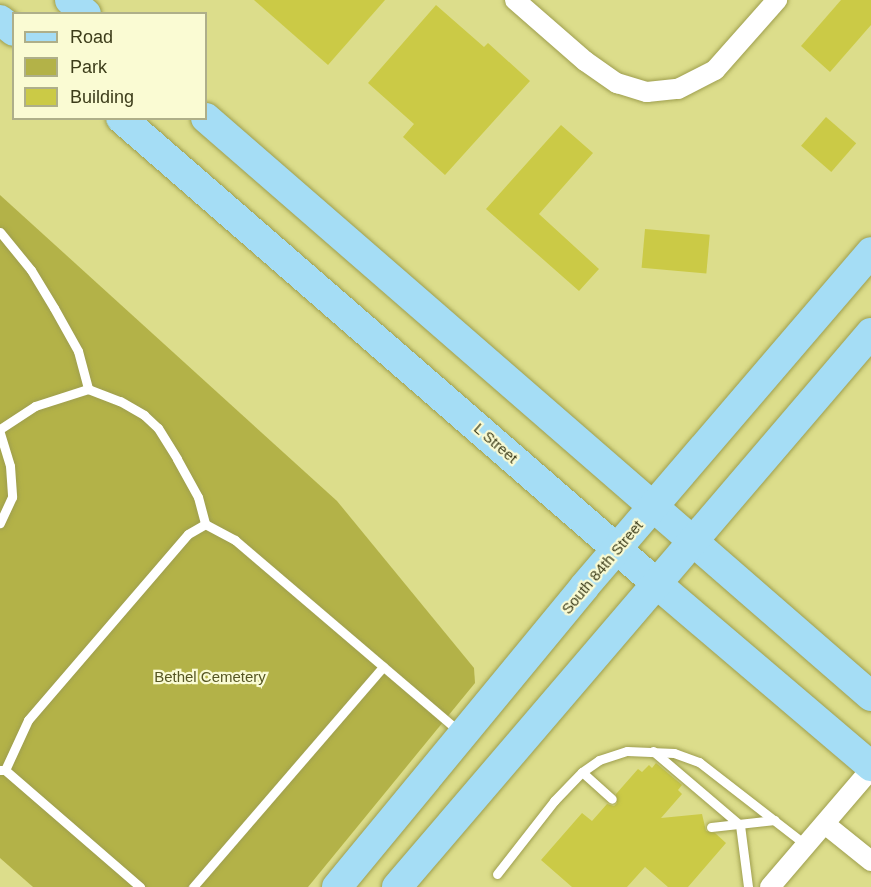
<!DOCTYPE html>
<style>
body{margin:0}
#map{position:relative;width:871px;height:887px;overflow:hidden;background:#dcdd8b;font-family:Arial,sans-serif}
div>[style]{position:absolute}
.green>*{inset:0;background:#b3b248}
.building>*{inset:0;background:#cbca46;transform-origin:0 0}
.roads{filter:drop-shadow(0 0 2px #9e9e4e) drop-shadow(0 0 2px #9e9e4e)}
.lane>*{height:9px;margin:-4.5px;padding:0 4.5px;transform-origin:4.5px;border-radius:4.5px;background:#fff}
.street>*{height:20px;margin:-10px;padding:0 10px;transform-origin:10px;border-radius:10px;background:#fff}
.primary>*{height:30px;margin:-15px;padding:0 15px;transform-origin:15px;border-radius:15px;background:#a5ddf5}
span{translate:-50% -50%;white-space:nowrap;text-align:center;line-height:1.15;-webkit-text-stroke:4.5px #fafbd3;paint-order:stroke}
.street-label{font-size:15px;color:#3c3c1a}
.park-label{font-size:15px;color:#565623}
.legend{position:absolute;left:12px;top:12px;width:195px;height:108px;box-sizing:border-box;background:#fafbd3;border:2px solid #aeaf89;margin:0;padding:8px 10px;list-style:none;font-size:18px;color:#3c3c1a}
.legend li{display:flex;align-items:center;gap:12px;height:30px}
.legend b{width:30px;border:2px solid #aeaf89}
</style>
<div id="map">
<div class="green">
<i style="clip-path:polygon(0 195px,337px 501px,474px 668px,475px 683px,308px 887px,33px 887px,0 858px)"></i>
</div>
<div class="building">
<i style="clip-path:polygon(254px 0,385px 0,328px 65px)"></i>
<i style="clip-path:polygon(841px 0,871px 0,871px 25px,830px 72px,801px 46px)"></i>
<i style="clip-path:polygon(436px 5px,484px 47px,488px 43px,530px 81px,445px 175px,403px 137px,414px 124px,368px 83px)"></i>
<i style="left:826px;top:117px;width:40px;height:38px;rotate:41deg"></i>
<i style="clip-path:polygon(561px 125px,593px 153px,539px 214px,599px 269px,579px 291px,486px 209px)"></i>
<i style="left:645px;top:229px;width:65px;height:39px;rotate:5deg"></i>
<i style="clip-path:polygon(656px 763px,682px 785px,678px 790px,682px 794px,661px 818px,702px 814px,706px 831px,715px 833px,726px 843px,688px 887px,668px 887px,645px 867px,627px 887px,572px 887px,541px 860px,582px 813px,592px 821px,607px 804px,614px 806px,617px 803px,616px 794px,638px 769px,642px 772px,649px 765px,652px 768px)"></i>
</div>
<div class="roads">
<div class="lane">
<i style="left:0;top:232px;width:49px;rotate:50.8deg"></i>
<i style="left:31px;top:270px;width:44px;rotate:58.8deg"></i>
<i style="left:54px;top:308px;width:49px;rotate:60.8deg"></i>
<i style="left:78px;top:351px;width:39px;rotate:75deg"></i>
<i style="left:0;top:429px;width:42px;rotate:-33.3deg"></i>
<i style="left:35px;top:406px;width:56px;rotate:-17.8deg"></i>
<i style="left:88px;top:389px;width:34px;rotate:21deg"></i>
<i style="left:120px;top:401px;width:28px;rotate:30deg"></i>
<i style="left:144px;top:415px;width:19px;rotate:43deg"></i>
<i style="left:158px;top:428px;width:36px;rotate:58deg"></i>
<i style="left:177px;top:459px;width:43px;rotate:61.1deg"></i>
<i style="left:198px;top:497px;width:28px;rotate:75deg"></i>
<i style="left:205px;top:524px;width:34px;rotate:28deg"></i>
<i style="left:235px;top:540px;width:296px;rotate:40.5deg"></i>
<i style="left:0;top:433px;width:34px;rotate:73deg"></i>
<i style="left:10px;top:466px;width:31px;rotate:86deg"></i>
<i style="left:12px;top:497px;width:29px;rotate:115deg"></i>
<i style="left:653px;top:751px;width:114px;rotate:40.4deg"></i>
<i style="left:740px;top:825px;width:63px;rotate:82.6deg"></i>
<i style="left:0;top:770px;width:5px"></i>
<i style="left:5px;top:770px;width:179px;rotate:40.9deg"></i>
<i style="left:5px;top:770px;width:55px;rotate:-65.3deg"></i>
<i style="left:28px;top:720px;width:245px;rotate:-49.3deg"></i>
<i style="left:188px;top:534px;width:20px;rotate:-30deg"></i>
<i style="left:582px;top:772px;width:40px;rotate:42deg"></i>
<i style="left:711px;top:827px;width:64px;rotate:-6.2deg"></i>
<i style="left:497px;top:874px;width:93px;rotate:-52deg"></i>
<i style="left:554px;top:801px;width:40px;rotate:-46deg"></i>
<i style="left:582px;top:772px;width:21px;rotate:-35deg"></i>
<i style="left:599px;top:760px;width:29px;rotate:-18deg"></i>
<i style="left:627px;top:751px;width:47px;rotate:2.4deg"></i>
<i style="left:674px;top:753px;width:27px;rotate:20deg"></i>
<i style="left:699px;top:762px;width:135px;rotate:37.8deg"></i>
<i style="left:193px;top:887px;width:291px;rotate:-49.2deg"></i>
</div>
<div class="street">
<i style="left:515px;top:0;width:93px;rotate:41.1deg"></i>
<i style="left:585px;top:61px;width:39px;rotate:35deg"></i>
<i style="left:617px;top:83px;width:31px;rotate:17deg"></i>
<i style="left:647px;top:92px;width:31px;rotate:-6deg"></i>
<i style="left:678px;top:89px;width:42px;rotate:-27.2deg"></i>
<i style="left:715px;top:70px;width:94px;rotate:-48.5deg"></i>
<i style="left:825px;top:824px;width:59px;rotate:38.8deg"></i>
<i style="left:770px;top:887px;width:155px;rotate:-49.4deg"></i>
</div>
<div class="primary">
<i style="left:70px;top:0;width:21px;rotate:41deg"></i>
<i style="left:0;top:20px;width:18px;rotate:38deg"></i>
<i style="left:121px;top:118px;width:710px;rotate:41deg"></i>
<i style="left:657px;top:584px;width:281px;rotate:40.4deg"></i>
<i style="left:206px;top:118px;width:881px;rotate:41deg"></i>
<i style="left:337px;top:887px;width:389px;rotate:-50.5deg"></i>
<i style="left:584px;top:587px;width:441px;rotate:-49.4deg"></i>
<i style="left:397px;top:887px;width:729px;rotate:-49.45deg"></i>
</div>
</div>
<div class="street-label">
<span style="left:496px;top:443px;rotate:41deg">L Street</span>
<span style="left:602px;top:567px;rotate:-50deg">South 84th Street</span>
</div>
<div class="park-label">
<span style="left:210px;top:677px">Bethel Cemetery</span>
</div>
<ul class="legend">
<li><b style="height:8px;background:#a5ddf5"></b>Road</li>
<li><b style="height:16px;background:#b3b248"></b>Park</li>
<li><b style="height:16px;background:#cbca46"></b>Building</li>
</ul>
</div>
